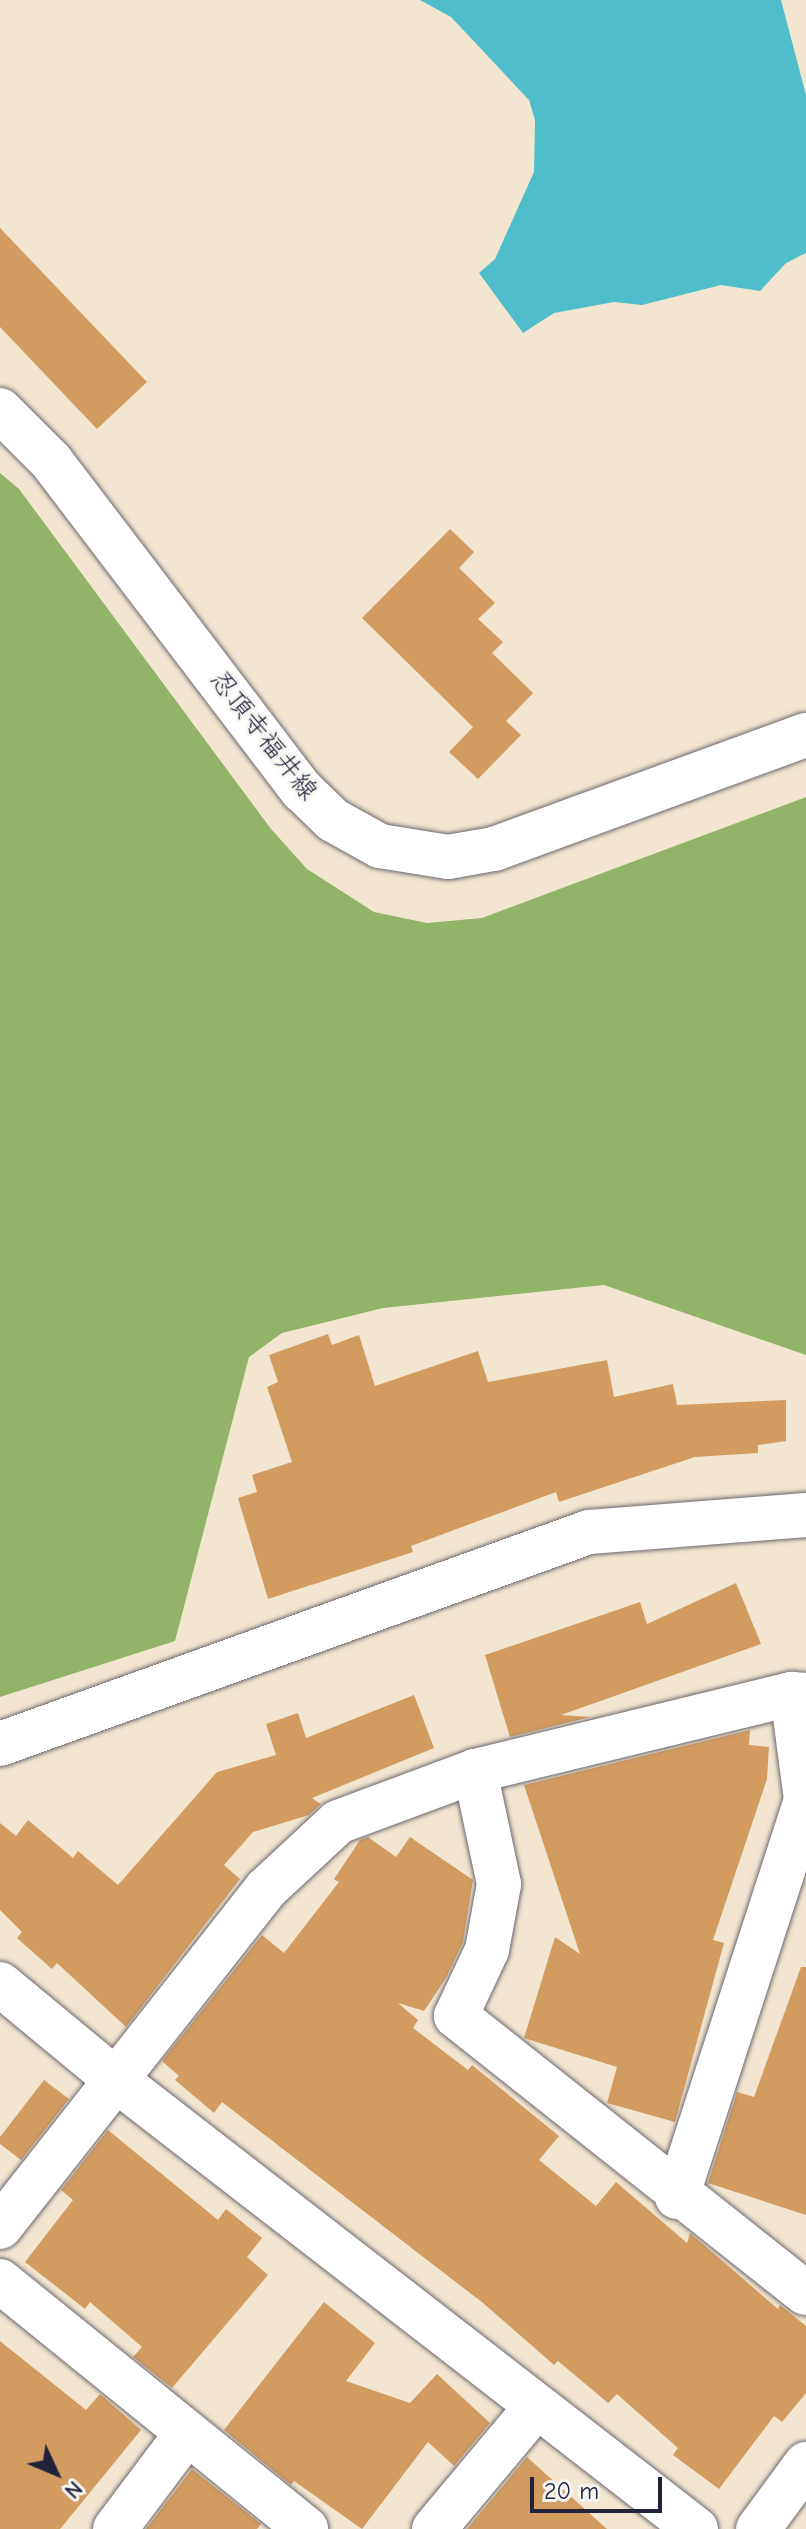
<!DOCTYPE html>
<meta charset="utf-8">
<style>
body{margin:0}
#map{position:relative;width:806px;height:2529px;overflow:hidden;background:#f2e6d0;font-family:"Comic Neue","Klee One",sans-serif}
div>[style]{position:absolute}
.forest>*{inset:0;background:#92b468}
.water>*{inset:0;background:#50bdca}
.building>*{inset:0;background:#d29c61}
.roads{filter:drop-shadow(0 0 2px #6b676f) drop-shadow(0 0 2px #6b676f)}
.minor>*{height:44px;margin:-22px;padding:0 22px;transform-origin:22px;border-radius:22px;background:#fff}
.tertiary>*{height:44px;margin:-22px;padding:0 22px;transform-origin:22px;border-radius:22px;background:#fff}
.secondary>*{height:44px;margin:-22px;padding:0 22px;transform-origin:22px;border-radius:22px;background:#fff}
span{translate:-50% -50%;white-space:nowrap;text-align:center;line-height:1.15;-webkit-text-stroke:6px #f6f6f2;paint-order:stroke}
.street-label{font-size:26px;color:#22223b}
.north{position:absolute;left:16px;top:2433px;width:80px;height:80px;-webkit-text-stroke:6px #f6f6f2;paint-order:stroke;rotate:134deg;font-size:22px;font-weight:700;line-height:32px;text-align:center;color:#22223b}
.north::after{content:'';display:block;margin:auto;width:28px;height:36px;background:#22223b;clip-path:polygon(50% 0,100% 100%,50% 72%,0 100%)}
.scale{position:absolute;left:530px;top:2477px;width:132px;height:36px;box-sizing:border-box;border:4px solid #22223b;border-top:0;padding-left:10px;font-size:24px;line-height:28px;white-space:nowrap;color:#22223b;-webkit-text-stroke:6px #f6f6f2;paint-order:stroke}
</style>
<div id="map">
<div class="forest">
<i style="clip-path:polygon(0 473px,19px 489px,271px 829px,307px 869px,374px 912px,427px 923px,482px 918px,806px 797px,806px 1355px,604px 1285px,383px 1308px,282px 1333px,249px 1357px,175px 1641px,0 1697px)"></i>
</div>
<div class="water">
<i style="clip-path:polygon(420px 0,781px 0,806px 95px,806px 253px,786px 263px,760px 291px,721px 285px,642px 305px,614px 302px,554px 313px,523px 333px,479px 273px,495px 259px,534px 172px,535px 120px,529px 100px,451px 17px)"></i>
</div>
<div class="building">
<i style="clip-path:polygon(0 228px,147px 382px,97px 429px,0 327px)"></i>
<i style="clip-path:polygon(450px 529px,474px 552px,459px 568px,495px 603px,478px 619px,503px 642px,492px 653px,533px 693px,506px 721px,521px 735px,478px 779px,449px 752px,473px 727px,362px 618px)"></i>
<i style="clip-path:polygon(328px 1334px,332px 1345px,359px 1335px,375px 1386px,478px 1351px,488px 1382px,607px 1360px,614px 1397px,673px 1384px,677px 1405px,786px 1400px,786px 1441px,758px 1445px,758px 1453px,695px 1457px,559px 1502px,556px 1492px,411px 1546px,413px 1552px,268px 1599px,238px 1498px,257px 1492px,252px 1475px,292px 1462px,267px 1387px,278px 1382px,269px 1355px)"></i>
<i style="clip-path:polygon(736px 1583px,761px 1644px,561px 1715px,590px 1717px,510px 1737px,485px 1655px,640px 1602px,647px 1624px)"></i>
<i style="clip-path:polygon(414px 1695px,434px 1748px,312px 1798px,321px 1804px,309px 1815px,253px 1832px,224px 1865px,240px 1879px,126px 2027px,57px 1963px,52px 1969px,17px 1938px,22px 1932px,0 1910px,0 1823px,16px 1836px,28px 1820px,73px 1858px,78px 1851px,118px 1885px,217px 1772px,276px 1755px,266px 1724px,298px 1713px,306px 1738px)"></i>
<i style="clip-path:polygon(750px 1730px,749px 1745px,769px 1747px,767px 1779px,713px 1940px,724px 1943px,675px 2122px,607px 2103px,617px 2067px,524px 2038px,555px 1937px,580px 1954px,524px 1785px)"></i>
<i style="clip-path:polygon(368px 1837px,396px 1857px,410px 1837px,473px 1880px,463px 1942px,446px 1978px,424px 2011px,398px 2003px,418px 2020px,413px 2028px,468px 2070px,472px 2065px,559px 2136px,539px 2160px,596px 2206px,616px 2182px,687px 2243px,690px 2233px,778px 2309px,780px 2305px,806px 2326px,806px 2393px,782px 2422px,774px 2416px,719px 2489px,673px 2455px,678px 2448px,617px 2394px,608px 2403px,558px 2361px,554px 2365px,483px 2303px,222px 2102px,214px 2113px,175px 2080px,179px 2076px,162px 2061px,262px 1935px,284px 1953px,339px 1882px,334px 1879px,360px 1840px)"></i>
<i style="clip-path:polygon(801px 1967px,806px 1967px,806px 2215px,708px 2183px,737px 2092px,754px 2097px)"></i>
<i style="clip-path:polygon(44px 2080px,69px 2099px,21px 2160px,0 2144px,0 2137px)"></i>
<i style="clip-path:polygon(108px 2130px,218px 2220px,226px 2209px,262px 2238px,247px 2257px,268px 2275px,172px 2388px,133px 2357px,142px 2347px,90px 2302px,85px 2309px,25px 2262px,73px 2200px,61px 2190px)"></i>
<i style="clip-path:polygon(324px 2302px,375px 2343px,346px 2381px,410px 2403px,437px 2374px,490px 2423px,454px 2466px,428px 2442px,362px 2529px,294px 2481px,291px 2485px,224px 2430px)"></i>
<i style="clip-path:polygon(0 2341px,86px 2410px,100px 2394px,141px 2430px,60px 2529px,0 2529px)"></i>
<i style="clip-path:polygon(527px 2457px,607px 2529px,467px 2529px)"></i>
<i style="clip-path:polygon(192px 2469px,261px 2524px,257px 2529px,146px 2529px)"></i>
</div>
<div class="roads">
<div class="minor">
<i style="left:475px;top:1771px;width:116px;rotate:78deg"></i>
<i style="left:499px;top:1884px;width:67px;rotate:100.3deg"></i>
<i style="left:487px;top:1950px;width:73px;rotate:115.2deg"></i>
<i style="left:456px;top:2016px;width:446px;rotate:38.4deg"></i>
<i style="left:0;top:1984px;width:149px;rotate:39.6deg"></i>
<i style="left:115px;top:2079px;width:735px;rotate:37.76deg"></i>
<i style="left:677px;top:2197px;width:417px;rotate:-72deg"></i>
<i style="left:806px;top:1800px;width:107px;rotate:-97.5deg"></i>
<i style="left:0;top:2227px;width:430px;rotate:-51.8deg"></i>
<i style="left:266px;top:1889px;width:98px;rotate:-42.9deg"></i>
<i style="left:338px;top:1822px;width:146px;rotate:-20.4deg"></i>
<i style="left:475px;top:1771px;width:326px;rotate:-13.7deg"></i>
<i style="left:792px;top:1694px;width:14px;rotate:4deg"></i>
<i style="left:0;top:2281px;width:394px;rotate:39deg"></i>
<i style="left:115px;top:2529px;width:120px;rotate:-53.1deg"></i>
<i style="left:434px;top:2529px;width:160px;rotate:-50.1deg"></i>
<i style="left:758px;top:2529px;width:81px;rotate:-53.6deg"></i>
</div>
<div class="tertiary">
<i style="left:0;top:1744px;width:626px;rotate:-19.8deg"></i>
<i style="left:589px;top:1532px;width:218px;rotate:-4.5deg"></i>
</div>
<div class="secondary">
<i style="left:0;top:410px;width:72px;rotate:45deg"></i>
<i style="left:51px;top:461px;width:414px;rotate:52.7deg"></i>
<i style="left:302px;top:790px;width:43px;rotate:44.1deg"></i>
<i style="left:333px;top:820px;width:54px;rotate:29deg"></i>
<i style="left:380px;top:846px;width:69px;rotate:9.2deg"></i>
<i style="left:448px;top:857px;width:47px;rotate:-9.9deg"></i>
<i style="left:494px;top:849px;width:332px;rotate:-20.1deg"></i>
</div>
</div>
<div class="street-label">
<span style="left:263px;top:736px;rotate:52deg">忍頂寺福井線</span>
</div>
<div class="north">N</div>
<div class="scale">20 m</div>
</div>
